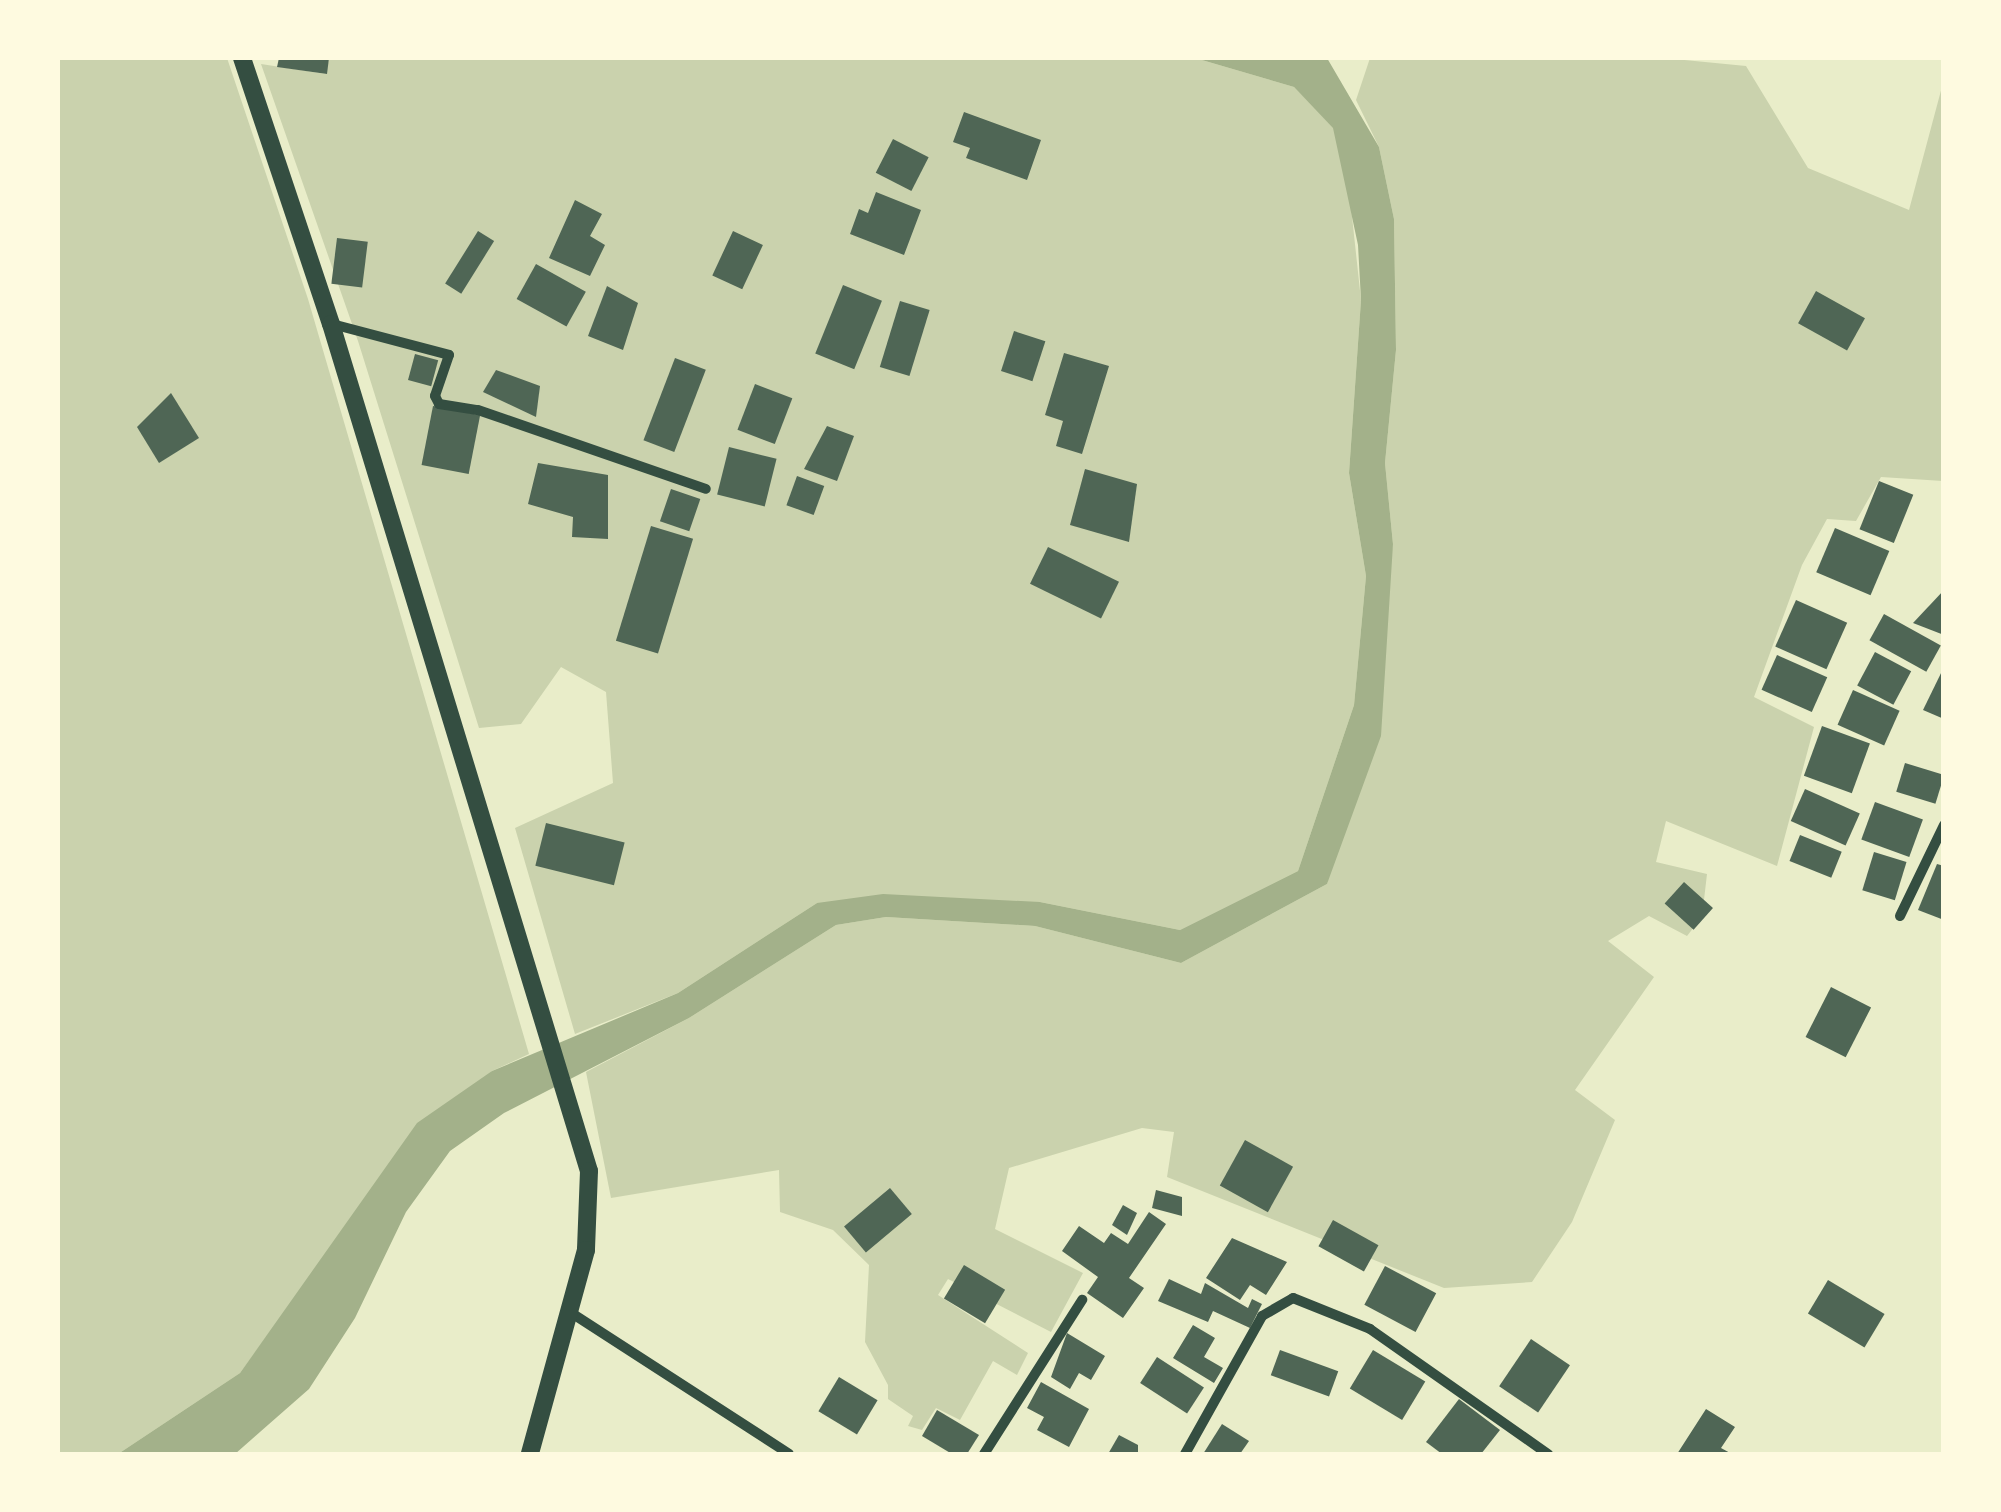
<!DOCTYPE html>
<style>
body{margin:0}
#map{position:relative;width:2001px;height:1512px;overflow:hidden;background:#e9edc9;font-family:Mulish,sans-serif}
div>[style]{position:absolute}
.green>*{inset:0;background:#cad2ad}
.water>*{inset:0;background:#a3b18a}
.building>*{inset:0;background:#4f6655;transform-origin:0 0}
.minor>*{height:10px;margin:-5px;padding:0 5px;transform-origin:5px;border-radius:5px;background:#344e41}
.tertiary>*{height:18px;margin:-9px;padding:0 9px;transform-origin:9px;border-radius:9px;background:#344e41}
span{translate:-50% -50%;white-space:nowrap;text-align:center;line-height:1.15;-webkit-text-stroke:9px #fefae0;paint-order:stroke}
.frame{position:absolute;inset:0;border:60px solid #fefae0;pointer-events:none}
</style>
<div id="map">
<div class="green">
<i style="clip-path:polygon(58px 58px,227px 58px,308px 299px,529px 1054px,492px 1071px,330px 1250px,240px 1373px,118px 1454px,58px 1454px)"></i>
<i style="clip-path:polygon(329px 58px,1195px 58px,1294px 87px,1334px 128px,1348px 179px,1361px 300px,1349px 473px,1366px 576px,1354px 705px,1298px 871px,1180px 930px,1040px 902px,817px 903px,678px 993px,575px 1034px,515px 828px,613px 783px,606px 692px,561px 667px,521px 724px,479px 728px,358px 341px,261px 64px,326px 74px)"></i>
<i style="clip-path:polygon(1370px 58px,1664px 58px,1746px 66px,1808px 168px,1909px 210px,1943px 83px,1943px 481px,1881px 477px,1856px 521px,1827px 519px,1802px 565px,1754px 697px,1814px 727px,1777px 866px,1666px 821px,1656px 862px,1707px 874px,1702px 917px,1687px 936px,1649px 916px,1608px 941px,1654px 977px,1575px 1090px,1615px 1120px,1572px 1222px,1532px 1282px,1444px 1288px,1167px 1177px,1174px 1132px,1142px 1128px,1009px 1168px,995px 1229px,1083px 1273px,1051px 1332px,948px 1279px,938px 1295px,1028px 1353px,1017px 1375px,993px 1361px,960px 1420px,936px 1408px,922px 1430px,908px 1426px,913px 1416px,888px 1399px,888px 1385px,865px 1342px,869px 1265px,833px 1230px,780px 1212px,779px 1170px,611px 1198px,586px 1072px,689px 1018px,836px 925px,886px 917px,1035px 926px,1181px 963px,1327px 884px,1393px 544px,1385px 463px,1396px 350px,1394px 219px,1379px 147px,1356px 100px)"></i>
</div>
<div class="water">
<i style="clip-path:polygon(1195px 58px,1327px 58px,1379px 147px,1394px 219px,1396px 350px,1385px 463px,1393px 544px,1381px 736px,1327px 884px,1181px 963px,1035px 926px,886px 917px,836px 925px,689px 1018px,504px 1113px,450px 1151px,406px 1212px,355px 1318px,309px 1389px,235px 1454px,118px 1454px,240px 1373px,417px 1123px,492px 1071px,678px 993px,817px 903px,883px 894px,1040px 902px,1180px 930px,1298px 871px,1354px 705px,1366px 576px,1349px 473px,1361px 300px,1358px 245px,1333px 128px,1294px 87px)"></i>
</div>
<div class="building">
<i style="clip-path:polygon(279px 58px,329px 58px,327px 74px,277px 67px)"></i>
<i style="clip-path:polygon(964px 112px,1041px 140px,1027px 180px,966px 158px,970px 148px,953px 142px)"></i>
<i style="left:893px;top:139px;width:40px;height:38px;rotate:27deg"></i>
<i style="clip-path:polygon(876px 192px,921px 210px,904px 255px,850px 234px,859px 209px,868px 213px)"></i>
<i style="clip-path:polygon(575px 200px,602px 214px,590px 236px,605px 245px,590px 276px,549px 258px)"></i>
<i style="left:478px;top:231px;width:19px;height:62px;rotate:32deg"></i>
<i style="left:733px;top:231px;width:33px;height:49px;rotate:25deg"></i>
<i style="left:337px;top:238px;width:31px;height:46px;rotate:7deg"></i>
<i style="left:536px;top:264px;width:57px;height:40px;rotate:29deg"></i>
<i style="left:843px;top:285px;width:42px;height:74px;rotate:22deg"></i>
<i style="clip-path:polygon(607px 286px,638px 303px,623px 350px,588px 336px)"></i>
<i style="left:1816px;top:291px;width:56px;height:37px;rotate:29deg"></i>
<i style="left:900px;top:301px;width:31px;height:69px;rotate:17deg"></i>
<i style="left:1014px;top:331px;width:33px;height:42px;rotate:18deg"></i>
<i style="clip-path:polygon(1064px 353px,1109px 366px,1082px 454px,1056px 446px,1063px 421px,1045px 415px)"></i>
<i style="left:415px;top:354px;width:24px;height:27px;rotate:15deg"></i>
<i style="left:675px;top:358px;width:33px;height:88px;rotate:21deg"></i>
<i style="clip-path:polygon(496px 370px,540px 386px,536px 417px,483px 392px)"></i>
<i style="left:755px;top:384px;width:40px;height:49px;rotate:21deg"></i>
<i style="clip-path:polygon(171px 393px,199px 438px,159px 463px,137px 427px)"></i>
<i style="left:433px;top:406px;width:48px;height:60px;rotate:11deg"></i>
<i style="clip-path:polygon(827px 426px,854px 436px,837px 481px,804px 469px)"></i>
<i style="left:729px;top:447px;width:49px;height:49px;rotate:14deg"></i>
<i style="clip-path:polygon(538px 463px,608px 475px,608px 539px,572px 537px,573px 517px,528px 504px)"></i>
<i style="clip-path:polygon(1085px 469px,1137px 484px,1129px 542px,1070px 525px)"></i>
<i style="left:797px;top:476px;width:29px;height:31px;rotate:20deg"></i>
<i style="left:1879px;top:481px;width:37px;height:52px;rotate:22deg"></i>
<i style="left:671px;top:489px;width:31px;height:34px;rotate:19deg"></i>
<i style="left:651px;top:526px;width:44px;height:120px;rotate:17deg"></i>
<i style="left:1835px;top:528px;width:59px;height:48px;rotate:23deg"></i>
<i style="left:1048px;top:547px;width:79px;height:41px;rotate:26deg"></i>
<i style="clip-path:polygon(1944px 590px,1944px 635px,1913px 623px)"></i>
<i style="left:1796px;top:600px;width:56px;height:51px;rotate:24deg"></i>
<i style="left:1884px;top:614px;width:65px;height:30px;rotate:29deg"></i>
<i style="left:1875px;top:652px;width:41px;height:38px;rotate:28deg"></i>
<i style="left:1777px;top:655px;width:55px;height:38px;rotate:24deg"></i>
<i style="clip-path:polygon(1944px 667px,1944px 719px,1923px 710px)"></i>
<i style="left:1853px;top:690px;width:51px;height:38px;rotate:24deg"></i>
<i style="left:1822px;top:726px;width:51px;height:53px;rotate:20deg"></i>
<i style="left:1905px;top:763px;width:41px;height:30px;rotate:17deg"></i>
<i style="left:1805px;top:789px;width:60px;height:35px;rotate:24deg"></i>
<i style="left:1875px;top:802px;width:51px;height:40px;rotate:20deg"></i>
<i style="left:546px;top:823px;width:81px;height:44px;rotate:14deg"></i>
<i style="left:1800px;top:835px;width:45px;height:28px;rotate:22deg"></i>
<i style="left:1874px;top:852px;width:34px;height:40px;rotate:17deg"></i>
<i style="clip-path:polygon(1937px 864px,1944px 866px,1944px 920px,1918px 910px)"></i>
<i style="left:1684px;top:882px;width:39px;height:29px;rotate:42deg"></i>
<i style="left:1831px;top:987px;width:45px;height:56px;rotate:27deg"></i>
<i style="left:1245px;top:1140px;width:55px;height:52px;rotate:29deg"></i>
<i style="left:890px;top:1188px;width:34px;height:60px;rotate:50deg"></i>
<i style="clip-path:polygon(1156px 1190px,1182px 1197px,1182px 1216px,1152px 1208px)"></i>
<i style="clip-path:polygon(1123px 1205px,1137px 1213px,1127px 1235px,1112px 1225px)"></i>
<i style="clip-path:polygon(1149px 1212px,1166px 1224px,1129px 1278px,1144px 1288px,1123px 1318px,1087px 1293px,1098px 1277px,1062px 1251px,1079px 1226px,1104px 1243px,1111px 1233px,1128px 1244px)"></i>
<i style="left:1333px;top:1220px;width:52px;height:30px;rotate:29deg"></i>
<i style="clip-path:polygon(1232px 1238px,1287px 1262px,1266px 1295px,1250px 1285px,1240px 1300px,1206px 1278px)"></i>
<i style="left:964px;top:1265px;width:48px;height:39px;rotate:31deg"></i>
<i style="left:1385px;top:1266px;width:58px;height:44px;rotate:28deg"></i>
<i style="clip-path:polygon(1169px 1279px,1201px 1294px,1205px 1283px,1248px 1308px,1252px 1299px,1262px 1304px,1250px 1328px,1213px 1311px,1208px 1322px,1158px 1301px)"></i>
<i style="left:1828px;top:1280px;width:66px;height:39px;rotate:31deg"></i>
<i style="clip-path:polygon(1193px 1325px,1215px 1338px,1204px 1357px,1223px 1368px,1214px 1383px,1173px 1358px)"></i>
<i style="clip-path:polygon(1067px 1333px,1105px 1356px,1091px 1380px,1079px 1373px,1070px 1389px,1051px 1377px)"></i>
<i style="left:1531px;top:1339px;width:47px;height:57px;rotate:34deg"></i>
<i style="left:1280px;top:1350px;width:62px;height:27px;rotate:20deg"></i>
<i style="left:1373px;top:1350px;width:61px;height:45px;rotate:31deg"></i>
<i style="left:1157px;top:1357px;width:56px;height:31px;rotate:33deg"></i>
<i style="left:839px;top:1377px;width:45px;height:40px;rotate:31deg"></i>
<i style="clip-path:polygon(1041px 1382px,1089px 1409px,1069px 1447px,1037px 1430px,1044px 1417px,1027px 1408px)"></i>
<i style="clip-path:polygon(1459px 1399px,1500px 1430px,1481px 1454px,1442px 1454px,1426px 1442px)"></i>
<i style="clip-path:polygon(1706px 1409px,1735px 1427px,1721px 1448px,1732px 1454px,1677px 1454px)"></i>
<i style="clip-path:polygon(937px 1410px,979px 1435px,967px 1454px,952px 1454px,922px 1436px)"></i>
<i style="clip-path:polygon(1222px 1424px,1249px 1441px,1240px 1454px,1203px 1454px)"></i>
<i style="clip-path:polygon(1119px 1435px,1138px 1445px,1138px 1454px,1108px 1454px)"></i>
</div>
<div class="minor">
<i style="left:332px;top:324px;width:121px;rotate:14.8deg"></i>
<i style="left:449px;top:355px;width:43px;rotate:108.9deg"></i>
<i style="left:435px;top:396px;width:9px;rotate:63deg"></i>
<i style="left:439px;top:404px;width:39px;rotate:9deg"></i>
<i style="left:478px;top:410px;width:241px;rotate:19.1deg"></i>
<i style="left:1900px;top:916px;width:101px;rotate:-64.2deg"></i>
<i style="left:573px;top:1314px;width:257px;rotate:32.9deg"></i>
<i style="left:984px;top:1454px;width:183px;rotate:-57.5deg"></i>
<i style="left:1185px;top:1454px;width:158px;rotate:-60.8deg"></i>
<i style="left:1262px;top:1316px;width:36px;rotate:-30deg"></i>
<i style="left:1293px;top:1298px;width:83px;rotate:21.9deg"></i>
<i style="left:1370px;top:1329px;width:218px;rotate:35.1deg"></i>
</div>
<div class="tertiary">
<i style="left:242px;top:58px;width:280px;rotate:71.5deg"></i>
<i style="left:331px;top:324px;width:885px;rotate:73.06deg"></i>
<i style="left:589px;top:1171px;width:79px;rotate:92.2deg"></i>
<i style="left:586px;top:1250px;width:212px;rotate:105.4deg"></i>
</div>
<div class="frame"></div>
</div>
